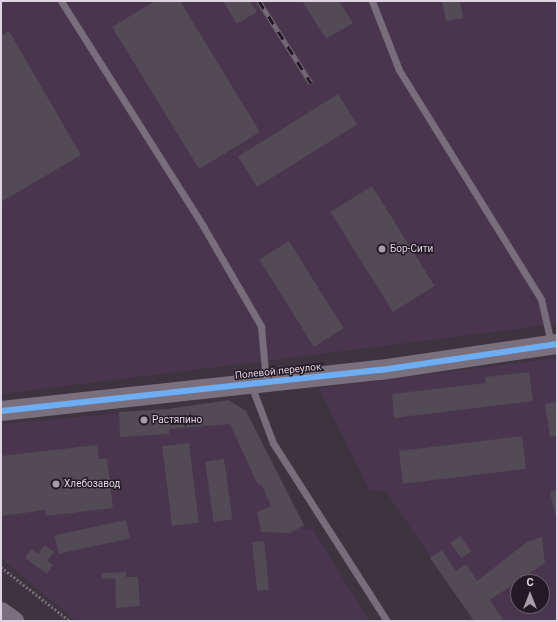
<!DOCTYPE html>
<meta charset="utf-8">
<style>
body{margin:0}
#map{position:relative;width:558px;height:622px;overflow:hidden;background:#3e3440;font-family:Roboto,sans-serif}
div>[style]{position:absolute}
.built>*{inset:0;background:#4a354f}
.building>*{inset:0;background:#524a54;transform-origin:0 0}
.path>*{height:2.5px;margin-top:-1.25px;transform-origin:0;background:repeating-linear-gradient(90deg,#766e78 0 2px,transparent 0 4px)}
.lane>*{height:7px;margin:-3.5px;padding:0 3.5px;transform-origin:3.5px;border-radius:3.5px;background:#786d7a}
.secondary>*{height:20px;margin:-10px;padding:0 10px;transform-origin:10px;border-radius:10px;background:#7a707d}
.rail>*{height:4.5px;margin-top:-2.25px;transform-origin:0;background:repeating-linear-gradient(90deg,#231a25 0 9px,#756b77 0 18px);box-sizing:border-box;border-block:1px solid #756b77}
.cycleway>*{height:6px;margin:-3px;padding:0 3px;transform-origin:3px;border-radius:3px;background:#6dadf4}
.dots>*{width:11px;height:11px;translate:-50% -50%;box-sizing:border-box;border:2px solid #231a25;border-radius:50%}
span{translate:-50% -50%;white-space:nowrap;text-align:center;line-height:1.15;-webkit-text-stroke:3px #231a25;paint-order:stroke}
.poi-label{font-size:10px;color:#dfd4e2}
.left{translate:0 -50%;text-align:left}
.street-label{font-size:10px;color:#dfd4e2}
.frame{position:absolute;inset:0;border:2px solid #dfd4e2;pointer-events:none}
.north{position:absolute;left:510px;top:574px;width:40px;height:40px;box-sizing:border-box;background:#231a25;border:1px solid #6e6471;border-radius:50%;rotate:0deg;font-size:11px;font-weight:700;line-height:16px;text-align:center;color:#dfd4e2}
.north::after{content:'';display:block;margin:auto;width:14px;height:18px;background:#a79ca9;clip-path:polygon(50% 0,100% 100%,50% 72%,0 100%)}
</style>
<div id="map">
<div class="built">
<i style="clip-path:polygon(1px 1px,557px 1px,557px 324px,1px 394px)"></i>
<i style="clip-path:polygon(evenodd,557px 358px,557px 621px,474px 621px,385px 490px,370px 491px,319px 388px,557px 358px,518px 582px,542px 582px,542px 606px,518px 606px,518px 582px)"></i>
<i style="clip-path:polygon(229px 400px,246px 411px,306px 530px,312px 528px,369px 621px,76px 621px,1px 558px,1px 424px,168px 409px)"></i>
</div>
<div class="building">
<i style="clip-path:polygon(155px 1px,180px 1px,260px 132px,199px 169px,112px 27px)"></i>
<i style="clip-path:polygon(223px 1px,250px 1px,257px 12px,237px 24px)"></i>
<i style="clip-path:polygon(302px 1px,339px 1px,353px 23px,326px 39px)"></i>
<i style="clip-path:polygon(442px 1px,460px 1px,463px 18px,446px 21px)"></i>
<i style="clip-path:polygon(9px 31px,81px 155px,1px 202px,1px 36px)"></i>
<i style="left:338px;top:94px;width:36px;height:118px;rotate:58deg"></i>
<i style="left:372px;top:186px;width:118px;height:49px;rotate:58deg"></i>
<i style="left:289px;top:241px;width:103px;height:35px;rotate:58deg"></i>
<i style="clip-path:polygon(529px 372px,533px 401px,394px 418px,392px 394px,486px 383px,485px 377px)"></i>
<i style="clip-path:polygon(229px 400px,246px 411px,304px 525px,290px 533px,261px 532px,257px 512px,271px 506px,261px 484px,258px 485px,230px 424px,169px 429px,169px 434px,120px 437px,119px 412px,168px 409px)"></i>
<i style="clip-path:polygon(557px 402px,557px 436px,550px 437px,545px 404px)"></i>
<i style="left:522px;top:436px;width:33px;height:124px;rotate:83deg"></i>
<i style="left:189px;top:443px;width:80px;height:27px;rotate:83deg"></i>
<i style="clip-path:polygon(97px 445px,99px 459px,107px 459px,113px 508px,46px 516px,45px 510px,1px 516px,1px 456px)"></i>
<i style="left:224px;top:459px;width:61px;height:19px;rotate:82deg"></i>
<i style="clip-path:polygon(557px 490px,557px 517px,556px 518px,550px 492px)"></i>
<i style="left:126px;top:520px;width:19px;height:73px;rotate:78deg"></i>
<i style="left:460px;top:536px;width:19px;height:12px;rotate:54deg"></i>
<i style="clip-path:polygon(542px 537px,545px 563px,490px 600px,504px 621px,474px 621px,430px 558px,442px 550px,456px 571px,466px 564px,477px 581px,527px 542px)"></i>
<i style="left:264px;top:541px;width:49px;height:12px;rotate:84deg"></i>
<i style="clip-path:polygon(45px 545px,54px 552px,47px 561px,53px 565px,47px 574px,25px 558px,31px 549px,38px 554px)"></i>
<i style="clip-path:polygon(126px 572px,126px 577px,138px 577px,140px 606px,116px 608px,115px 578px,102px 579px,102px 573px)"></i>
</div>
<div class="path">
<i style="left:1px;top:567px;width:88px;rotate:38deg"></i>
</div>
<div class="lane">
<i style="left:61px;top:1px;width:266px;rotate:57.7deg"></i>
<i style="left:203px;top:226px;width:116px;rotate:59.9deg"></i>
<i style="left:261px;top:326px;width:56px;rotate:84.9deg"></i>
<i style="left:372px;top:1px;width:74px;rotate:68.6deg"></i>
<i style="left:399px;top:70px;width:269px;rotate:58.2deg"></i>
<i style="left:541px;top:299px;width:45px;rotate:77.2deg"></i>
<i style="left:251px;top:385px;width:62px;rotate:69.2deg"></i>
<i style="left:273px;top:443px;width:211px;rotate:57.4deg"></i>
</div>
<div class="secondary">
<i style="left:1px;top:411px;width:382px;rotate:-6.2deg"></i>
<i style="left:381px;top:370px;width:178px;rotate:-8.4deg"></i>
<i style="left:1px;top:612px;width:16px;rotate:35deg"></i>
</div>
<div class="rail">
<i style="left:259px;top:1px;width:97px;rotate:57.6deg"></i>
</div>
<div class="cycleway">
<i style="left:1px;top:411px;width:382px;rotate:-6.2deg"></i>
<i style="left:381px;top:370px;width:178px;rotate:-8.4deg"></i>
</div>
<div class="dots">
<i style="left:382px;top:249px;background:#a79ca9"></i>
<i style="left:144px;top:420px;background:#a79ca9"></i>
<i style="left:56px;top:484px;background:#a79ca9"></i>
</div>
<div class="poi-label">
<span class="left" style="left:390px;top:249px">Бор-Сити</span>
<span class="left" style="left:152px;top:420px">Растяпино</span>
<span class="left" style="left:64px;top:484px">Хлебозавод</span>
</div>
<div class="street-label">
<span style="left:278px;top:371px;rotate:-6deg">Полевой переулок</span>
</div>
<div class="frame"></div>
<div class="north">С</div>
</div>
